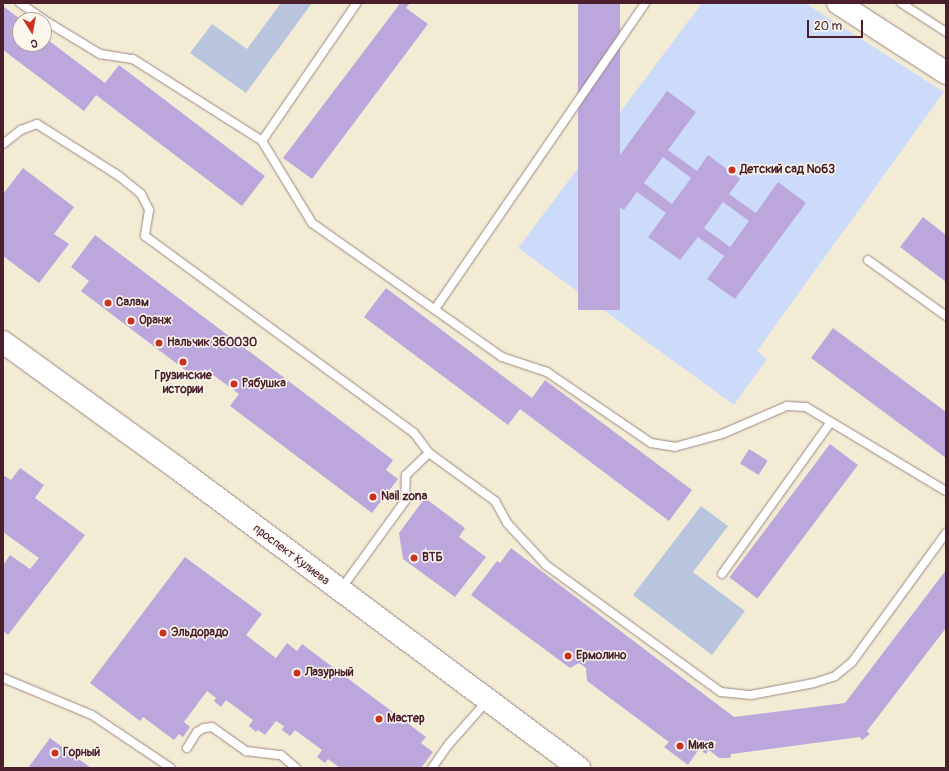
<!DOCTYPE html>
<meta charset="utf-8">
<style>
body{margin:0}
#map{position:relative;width:949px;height:771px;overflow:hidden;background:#f3ecd5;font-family:Pangolin,sans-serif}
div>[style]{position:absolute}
.built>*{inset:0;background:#cddbfa}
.industrial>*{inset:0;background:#b9c5de}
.building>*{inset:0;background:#bca7dd;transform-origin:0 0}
.roads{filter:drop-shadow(0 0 1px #9e8680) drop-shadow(0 0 1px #9e8680)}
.lane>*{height:8px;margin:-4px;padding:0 4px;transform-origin:4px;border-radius:4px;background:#fff}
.secondary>*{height:22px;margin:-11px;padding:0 11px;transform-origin:11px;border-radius:11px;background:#fff}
.dots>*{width:11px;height:11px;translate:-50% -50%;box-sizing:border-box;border:2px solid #fbf7ec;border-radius:50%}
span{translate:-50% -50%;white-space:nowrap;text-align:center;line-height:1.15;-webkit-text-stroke:3px #fbf7ec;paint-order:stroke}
.poi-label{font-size:12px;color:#4a1f2b;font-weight:700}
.left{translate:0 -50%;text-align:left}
.street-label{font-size:12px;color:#4a1f2b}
.frame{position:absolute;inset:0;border:4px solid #4a1f2b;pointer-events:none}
.north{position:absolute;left:12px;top:12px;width:40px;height:40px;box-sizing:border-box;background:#fbf7ec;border:1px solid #b4a19f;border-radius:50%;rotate:169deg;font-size:11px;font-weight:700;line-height:16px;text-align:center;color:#4a1f2b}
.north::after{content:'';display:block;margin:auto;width:14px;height:18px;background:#c8321e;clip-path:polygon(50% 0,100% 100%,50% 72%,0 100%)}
.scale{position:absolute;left:807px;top:20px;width:56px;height:18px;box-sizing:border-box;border:2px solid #4a1f2b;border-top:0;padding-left:5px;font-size:12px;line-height:14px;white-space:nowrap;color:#4a1f2b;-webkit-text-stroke:3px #fbf7ec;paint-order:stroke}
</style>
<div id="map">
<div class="built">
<i style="clip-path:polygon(702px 3px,805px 3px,944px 92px,757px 351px,767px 359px,734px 405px,518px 248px)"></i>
</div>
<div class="industrial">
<i style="clip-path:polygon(281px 3px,312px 3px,246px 93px,190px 53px,212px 24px,247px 49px)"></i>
<i style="clip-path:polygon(701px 506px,728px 526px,693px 572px,745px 611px,712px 655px,633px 595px)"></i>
</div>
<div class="building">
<i style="clip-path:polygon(396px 3px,410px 3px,406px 8px,428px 24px,312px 179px,283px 158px,399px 5px)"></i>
<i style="left:578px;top:3px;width:42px;height:307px"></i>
<i style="clip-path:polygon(3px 6px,20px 19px,20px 44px,44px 44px,44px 37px,105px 83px,119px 65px,265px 176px,242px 206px,96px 95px,84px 111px,3px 50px)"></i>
<i style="clip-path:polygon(evenodd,667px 91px,696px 112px,668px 150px,697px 171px,708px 155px,740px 179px,729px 194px,756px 213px,778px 182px,806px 203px,735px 299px,707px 279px,724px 256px,698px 237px,680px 260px,648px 237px,666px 213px,637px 192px,624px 210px,595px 189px,667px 91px,663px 157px,691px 178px,672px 204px,644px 183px,663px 157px,667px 91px,723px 202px,749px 221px,730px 247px,704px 228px,723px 202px)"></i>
<i style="clip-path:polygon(23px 168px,74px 207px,54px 234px,69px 244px,39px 283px,3px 256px,3px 194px)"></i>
<i style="clip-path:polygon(923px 217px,946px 235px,946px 282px,900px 247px)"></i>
<i style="clip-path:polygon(95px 235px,393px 460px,386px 470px,398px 479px,372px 513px,230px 406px,239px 394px,205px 369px,197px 379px,81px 291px,89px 281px,71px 267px)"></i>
<i style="clip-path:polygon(386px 288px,532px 398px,545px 380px,692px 490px,669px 521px,520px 409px,508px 425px,364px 317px)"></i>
<i style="clip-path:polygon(833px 328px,946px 412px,946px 458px,811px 358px)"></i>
<i style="left:830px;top:444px;width:35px;height:167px;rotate:37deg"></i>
<i style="left:749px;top:449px;width:22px;height:17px;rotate:32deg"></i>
<i style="clip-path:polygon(20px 468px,44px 485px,35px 498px,85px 535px,8px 635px,3px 631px,3px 565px,10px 555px,30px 569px,39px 558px,3px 532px,3px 475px,11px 480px)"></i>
<i style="clip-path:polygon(425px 498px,465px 528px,459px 537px,486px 557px,455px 597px,403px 559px,399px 533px)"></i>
<i style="clip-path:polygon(511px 548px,734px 717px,845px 703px,946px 570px,946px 628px,867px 731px,870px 734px,862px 740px,860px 737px,731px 754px,730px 758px,719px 758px,709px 750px,706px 754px,699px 749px,688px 765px,664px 747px,669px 742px,587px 681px,586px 668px,579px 663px,570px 668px,471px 595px,497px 561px,500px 563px)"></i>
<i style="clip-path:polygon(185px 557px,262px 614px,246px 635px,276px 658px,287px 643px,297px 651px,302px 644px,426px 737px,421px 743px,433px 752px,421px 768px,340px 768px,328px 759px,325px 763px,317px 757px,322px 750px,295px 730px,290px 736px,282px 730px,284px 726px,276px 721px,265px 735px,258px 730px,256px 732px,249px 726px,253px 720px,226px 700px,221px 707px,214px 701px,216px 698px,207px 691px,184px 722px,190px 727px,183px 737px,179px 734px,174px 740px,143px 717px,140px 721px,90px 683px)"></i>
<i style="clip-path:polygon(50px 738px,91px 768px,28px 768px)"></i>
</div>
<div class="roads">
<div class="lane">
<i style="left:20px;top:3px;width:29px;rotate:35deg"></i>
<i style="left:901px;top:3px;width:54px;rotate:32.8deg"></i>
<i style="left:44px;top:20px;width:66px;rotate:31.3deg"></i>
<i style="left:100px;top:54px;width:33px;rotate:9deg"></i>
<i style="left:133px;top:59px;width:153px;rotate:32.4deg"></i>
<i style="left:262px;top:141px;width:168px;rotate:-55.5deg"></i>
<i style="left:262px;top:141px;width:96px;rotate:58.6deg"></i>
<i style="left:312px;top:223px;width:232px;rotate:35.2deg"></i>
<i style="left:502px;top:357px;width:47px;rotate:18.4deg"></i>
<i style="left:547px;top:372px;width:126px;rotate:34.3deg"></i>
<i style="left:651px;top:443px;width:24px;rotate:9deg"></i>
<i style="left:675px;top:447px;width:49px;rotate:-15.5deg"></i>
<i style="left:722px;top:434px;width:71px;rotate:-23.3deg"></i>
<i style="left:787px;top:406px;width:19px;rotate:3deg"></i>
<i style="left:806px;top:407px;width:163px;rotate:31deg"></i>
<i style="left:3px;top:144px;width:23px;rotate:-38deg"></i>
<i style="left:21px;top:130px;width:17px;rotate:-21deg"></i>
<i style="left:37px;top:124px;width:97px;rotate:32.4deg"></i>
<i style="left:119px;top:176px;width:28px;rotate:39deg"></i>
<i style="left:141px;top:194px;width:18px;rotate:63deg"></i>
<i style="left:149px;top:210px;width:26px;rotate:99deg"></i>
<i style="left:145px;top:236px;width:333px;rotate:36.2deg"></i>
<i style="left:414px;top:433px;width:25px;rotate:53deg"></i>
<i style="left:868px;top:260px;width:96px;rotate:35.7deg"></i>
<i style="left:435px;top:309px;width:371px;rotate:-55.5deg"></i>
<i style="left:722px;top:574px;width:186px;rotate:-54.4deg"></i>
<i style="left:341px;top:589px;width:109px;rotate:-54deg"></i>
<i style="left:405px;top:501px;width:26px;rotate:-88deg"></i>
<i style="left:406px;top:475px;width:32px;rotate:-44deg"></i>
<i style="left:429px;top:453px;width:82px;rotate:36deg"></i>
<i style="left:495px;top:501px;width:25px;rotate:61deg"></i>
<i style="left:507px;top:523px;width:57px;rotate:47.1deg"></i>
<i style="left:546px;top:565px;width:216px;rotate:36deg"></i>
<i style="left:721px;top:692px;width:30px;rotate:6deg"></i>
<i style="left:751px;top:695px;width:64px;rotate:-10.8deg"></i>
<i style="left:814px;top:683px;width:22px;rotate:-18deg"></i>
<i style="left:835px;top:676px;width:22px;rotate:-39deg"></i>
<i style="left:852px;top:662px;width:160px;rotate:-53.9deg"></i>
<i style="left:3px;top:678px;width:96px;rotate:22.6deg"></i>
<i style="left:92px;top:715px;width:95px;rotate:33.9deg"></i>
<i style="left:187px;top:748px;width:19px;rotate:-58deg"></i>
<i style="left:197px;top:732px;width:8px;rotate:-30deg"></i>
<i style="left:204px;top:728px;width:8px;rotate:-7deg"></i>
<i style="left:212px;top:727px;width:42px;rotate:35.2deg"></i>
<i style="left:246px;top:751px;width:35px;rotate:7deg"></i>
<i style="left:281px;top:755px;width:20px;rotate:41deg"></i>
<i style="left:432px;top:768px;width:29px;rotate:-55deg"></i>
<i style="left:449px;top:744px;width:57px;rotate:-48.5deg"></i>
</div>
<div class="secondary">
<i style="left:838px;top:3px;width:129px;rotate:32.9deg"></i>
<i style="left:3px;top:342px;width:215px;rotate:35.9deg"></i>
<i style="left:177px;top:468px;width:502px;rotate:36.73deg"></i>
</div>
</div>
<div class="dots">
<i style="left:732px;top:170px;background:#c8321e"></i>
<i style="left:108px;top:303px;background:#c8321e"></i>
<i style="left:131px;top:321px;background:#c8321e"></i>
<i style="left:159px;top:343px;background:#c8321e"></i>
<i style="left:183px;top:362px;background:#c8321e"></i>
<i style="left:234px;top:384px;background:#c8321e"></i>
<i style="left:373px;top:497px;background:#c8321e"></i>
<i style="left:414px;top:558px;background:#c8321e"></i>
<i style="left:163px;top:633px;background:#c8321e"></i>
<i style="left:568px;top:656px;background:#c8321e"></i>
<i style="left:297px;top:673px;background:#c8321e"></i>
<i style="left:379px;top:719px;background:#c8321e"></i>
<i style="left:680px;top:746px;background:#c8321e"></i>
<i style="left:55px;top:753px;background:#c8321e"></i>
</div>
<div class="poi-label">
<span class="left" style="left:740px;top:170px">Детский сад №63</span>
<span class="left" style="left:116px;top:303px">Салам</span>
<span class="left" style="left:139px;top:321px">Оранж</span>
<span class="left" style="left:167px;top:343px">Нальчик 360030</span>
<span style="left:183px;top:383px">Грузинские<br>истории</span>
<span class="left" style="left:242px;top:384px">Рябушка</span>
<span class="left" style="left:381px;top:497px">Nail zona</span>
<span class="left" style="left:422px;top:558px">ВТБ</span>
<span class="left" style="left:171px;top:633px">Эльдорадо</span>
<span class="left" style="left:576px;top:656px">Ермолино</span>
<span class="left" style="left:305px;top:673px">Лазурный</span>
<span class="left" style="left:387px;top:719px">Мастер</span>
<span class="left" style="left:688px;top:746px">Мика</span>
<span class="left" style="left:63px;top:753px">Горный</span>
</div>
<div class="street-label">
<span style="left:291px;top:555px;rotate:37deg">проспект Кулиева</span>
</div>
<div class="frame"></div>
<div class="north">С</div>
<div class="scale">20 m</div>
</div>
